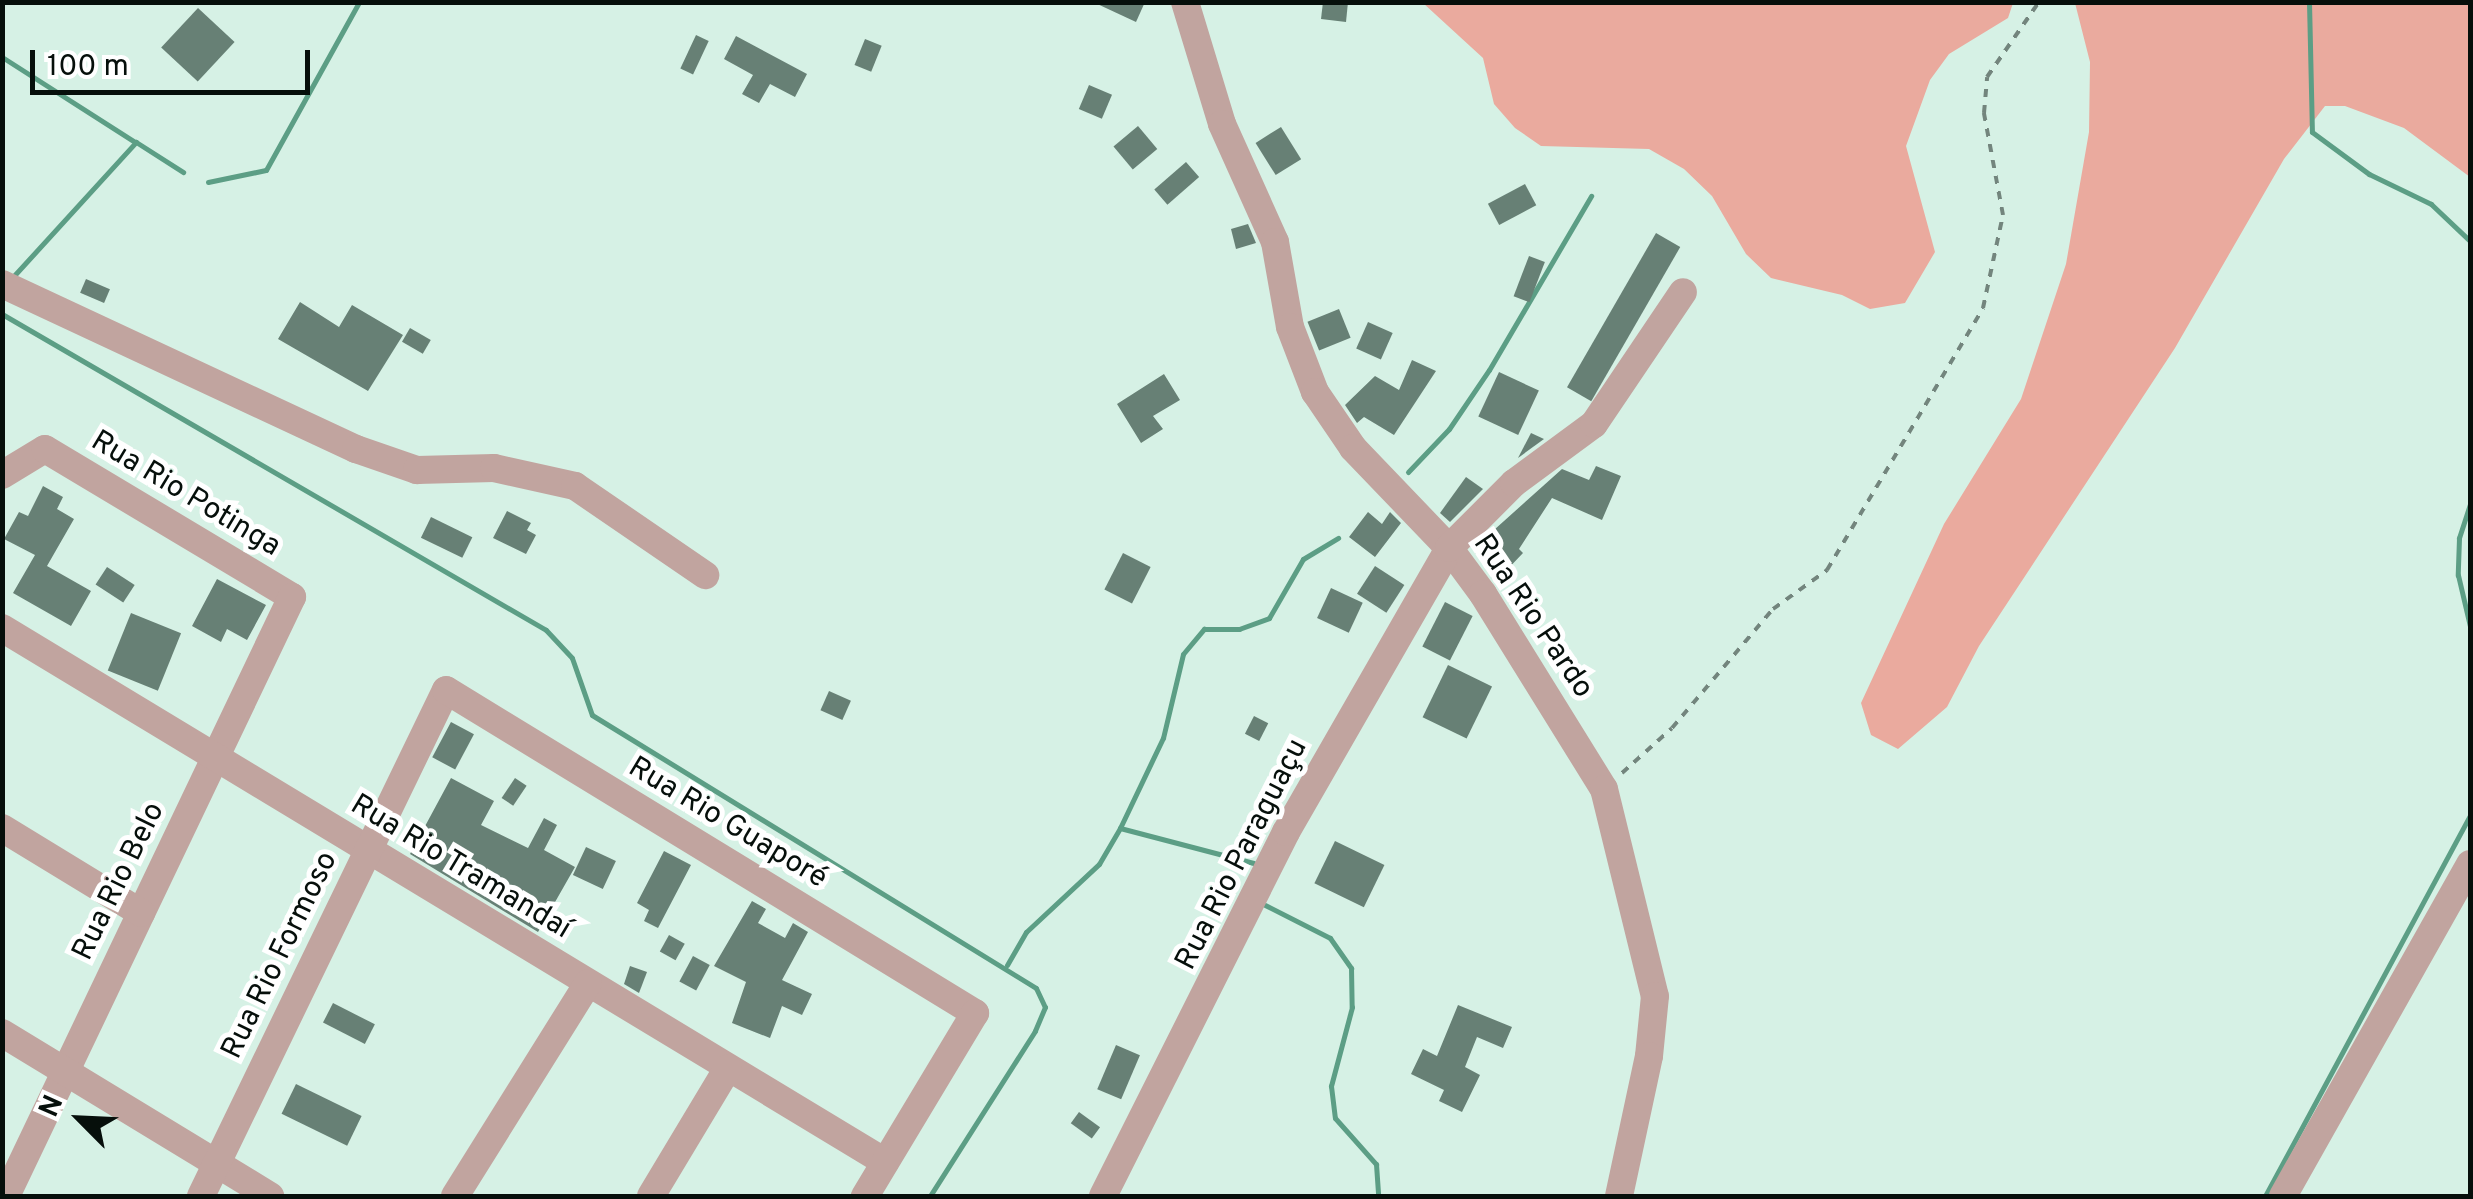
<!DOCTYPE html>
<meta charset="utf-8">
<style>
body{margin:0}
#map{position:relative;width:2473px;height:1199px;overflow:hidden;background:#d6f1e5;font-family:Overpass,sans-serif}
div>[style]{position:absolute}
.forest>*{inset:0;background:#eaaa9e}
.stream>*{height:5px;margin:-2.5px;padding:0 2.5px;transform-origin:2.5px;border-radius:2.5px;background:#5c9e85}
.building>*{inset:0;background:#678075;transform-origin:0 0}
.path>*{height:4px;margin-top:-2px;transform-origin:0;background:repeating-linear-gradient(90deg,#73857d 0 8px,transparent 0 16px)}
.minor>*{height:28px;margin:-14px;padding:0 14px;transform-origin:14px;border-radius:14px;background:#c1a49f}
span{translate:-50% -50%;white-space:nowrap;text-align:center;line-height:1.15;-webkit-text-stroke:10px #fff;paint-order:stroke}
.street-label{font-size:30px;color:#060f0b}
.frame{position:absolute;inset:0;border:5px solid #060f0b;pointer-events:none}
.north{position:absolute;left:30px;top:1069px;width:100px;height:100px;-webkit-text-stroke:8px #fff;paint-order:stroke;rotate:294deg;font-size:28px;font-weight:700;line-height:40px;text-align:center;color:#060f0b}
.north::after{content:'';display:block;margin:auto;width:35px;height:45px;background:#060f0b;clip-path:polygon(50% 0,100% 100%,50% 72%,0 100%)}
.scale{position:absolute;left:30px;top:50px;width:280px;height:45px;box-sizing:border-box;border:5px solid #060f0b;border-top:0;padding-left:12px;font-size:30px;line-height:35px;white-space:nowrap;color:#060f0b;-webkit-text-stroke:8px #fff;paint-order:stroke}
</style>
<div id="map">
<div class="forest">
<i style="clip-path:polygon(1423px 3px,2013px 3px,2008px 18px,1949px 54px,1930px 80px,1906px 146px,1935px 252px,1905px 303px,1870px 309px,1842px 295px,1771px 278px,1746px 254px,1712px 196px,1684px 169px,1649px 149px,1541px 146px,1515px 128px,1494px 104px,1483px 58px)"></i>
<i style="clip-path:polygon(2075px 3px,2470px 3px,2470px 177px,2404px 128px,2345px 106px,2325px 106px,2284px 159px,2175px 348px,1979px 646px,1947px 707px,1898px 749px,1871px 735px,1861px 703px,1944px 524px,2021px 399px,2066px 264px,2089px 132px,2090px 62px)"></i>
</div>
<div class="stream">
<i style="left:2309px;top:2px;width:130px;rotate:88.7deg"></i>
<i style="left:2312px;top:132px;width:71px;rotate:36.4deg"></i>
<i style="left:2369px;top:174px;width:69px;rotate:25.8deg"></i>
<i style="left:2431px;top:204px;width:54px;rotate:43.5deg"></i>
<i style="left:2px;top:57px;width:158px;rotate:32.6deg"></i>
<i style="left:208px;top:182px;width:59px;rotate:-11.7deg"></i>
<i style="left:266px;top:170px;width:192px;rotate:-61deg"></i>
<i style="left:10px;top:280px;width:187px;rotate:-47.6deg"></i>
<i style="left:136px;top:142px;width:56px;rotate:32.6deg"></i>
<i style="left:2px;top:314px;width:629px;rotate:30.15deg"></i>
<i style="left:546px;top:630px;width:38px;rotate:47deg"></i>
<i style="left:572px;top:658px;width:60px;rotate:70.7deg"></i>
<i style="left:592px;top:715px;width:521px;rotate:31.59deg"></i>
<i style="left:1036px;top:988px;width:21px;rotate:65deg"></i>
<i style="left:1045px;top:1007px;width:26px;rotate:113deg"></i>
<i style="left:1035px;top:1031px;width:196px;rotate:122.5deg"></i>
<i style="left:1408px;top:472px;width:59px;rotate:-46.4deg"></i>
<i style="left:1449px;top:429px;width:71px;rotate:-55.9deg"></i>
<i style="left:1489px;top:370px;width:202px;rotate:-59.6deg"></i>
<i style="left:2470px;top:504px;width:36px;rotate:108deg"></i>
<i style="left:2459px;top:538px;width:37px;rotate:92deg"></i>
<i style="left:2458px;top:575px;width:52px;rotate:76.8deg"></i>
<i style="left:1120px;top:828px;width:100px;rotate:-64.5deg"></i>
<i style="left:1163px;top:738px;width:86px;rotate:-76.6deg"></i>
<i style="left:1183px;top:654px;width:33px;rotate:-50deg"></i>
<i style="left:1204px;top:629px;width:35px"></i>
<i style="left:1239px;top:629px;width:32px;rotate:-20deg"></i>
<i style="left:1269px;top:618px;width:68px;rotate:-60deg"></i>
<i style="left:1303px;top:559px;width:41px;rotate:-31deg"></i>
<i style="left:1265px;top:905px;width:73px;rotate:26.9deg"></i>
<i style="left:1330px;top:938px;width:37px;rotate:55deg"></i>
<i style="left:1351px;top:968px;width:39px;rotate:89deg"></i>
<i style="left:1352px;top:1007px;width:82px;rotate:104.9deg"></i>
<i style="left:1331px;top:1086px;width:32px;rotate:83deg"></i>
<i style="left:1335px;top:1118px;width:62px;rotate:48.3deg"></i>
<i style="left:1376px;top:1164px;width:32px;rotate:86deg"></i>
<i style="left:1007px;top:965px;width:38px;rotate:-60deg"></i>
<i style="left:1026px;top:932px;width:100px;rotate:-43deg"></i>
<i style="left:1099px;top:864px;width:42px;rotate:-59.7deg"></i>
<i style="left:1120px;top:828px;width:138px;rotate:14.7deg"></i>
<i style="left:2265px;top:1196px;width:432px;rotate:-61.7deg"></i>
</div>
<div class="building">
<i style="clip-path:polygon(1093px 2px,1145px 2px,1136px 22px)"></i>
<i style="clip-path:polygon(1323px 2px,1348px 2px,1346px 22px,1321px 19px)"></i>
<i style="left:198px;top:8px;width:50px;height:54px;rotate:43deg"></i>
<i style="left:696px;top:35px;width:14px;height:37px;rotate:25deg"></i>
<i style="clip-path:polygon(736px 36px,807px 74px,795px 97px,770px 84px,759px 103px,742px 94px,753px 75px,724px 59px)"></i>
<i style="left:865px;top:39px;width:18px;height:28px;rotate:22deg"></i>
<i style="left:1089px;top:85px;width:25px;height:26px;rotate:23deg"></i>
<i style="left:1138px;top:126px;width:30px;height:32px;rotate:50deg"></i>
<i style="left:1281px;top:127px;width:38px;height:30px;rotate:58deg"></i>
<i style="left:1186px;top:162px;width:20px;height:42px;rotate:49deg"></i>
<i style="left:1525px;top:184px;width:24px;height:42px;rotate:62deg"></i>
<i style="clip-path:polygon(1248px 224px,1256px 243px,1236px 249px,1231px 229px)"></i>
<i style="left:1656px;top:233px;width:28px;height:178px;rotate:30deg"></i>
<i style="left:1529px;top:256px;width:17px;height:43px;rotate:21deg"></i>
<i style="left:86px;top:279px;width:26px;height:15px;rotate:23deg"></i>
<i style="clip-path:polygon(300px 302px,339px 327px,352px 305px,403px 335px,368px 391px,278px 339px)"></i>
<i style="left:1339px;top:309px;width:31px;height:34px;rotate:68deg"></i>
<i style="left:1368px;top:322px;width:27px;height:29px;rotate:24deg"></i>
<i style="left:410px;top:328px;width:24px;height:16px;rotate:30deg"></i>
<i style="clip-path:polygon(1412px 360px,1436px 371px,1394px 435px,1364px 417px,1357px 423px,1345px 405px,1375px 376px,1399px 390px)"></i>
<i style="left:1499px;top:372px;width:44px;height:49px;rotate:25deg"></i>
<i style="clip-path:polygon(1164px 374px,1180px 400px,1153px 416px,1163px 429px,1141px 443px,1117px 404px)"></i>
<i style="clip-path:polygon(1531px 433px,1544px 439px,1518px 458px)"></i>
<i style="clip-path:polygon(1596px 466px,1621px 476px,1602px 520px,1552px 498px,1519px 549px,1523px 553px,1503px 574px,1475px 547px,1562px 469px,1589px 480px)"></i>
<i style="clip-path:polygon(1466px 477px,1483px 489px,1450px 522px,1440px 513px)"></i>
<i style="clip-path:polygon(43px 486px,63px 497px,57px 509px,74px 519px,47px 566px,91px 591px,71px 626px,13px 593px,35px 555px,4px 539px,19px 512px,28px 516px)"></i>
<i style="clip-path:polygon(507px 511px,531px 523px,527px 530px,536px 535px,526px 554px,493px 538px)"></i>
<i style="clip-path:polygon(1368px 512px,1382px 524px,1390px 512px,1401px 523px,1375px 557px,1349px 537px)"></i>
<i style="left:431px;top:517px;width:46px;height:23px;rotate:26deg"></i>
<i style="left:1123px;top:553px;width:31px;height:41px;rotate:27deg"></i>
<i style="left:1375px;top:566px;width:35px;height:33px;rotate:33deg"></i>
<i style="left:107px;top:567px;width:33px;height:21px;rotate:33deg"></i>
<i style="clip-path:polygon(217px 579px,266px 605px,247px 640px,227px 629px,221px 642px,192px 626px)"></i>
<i style="left:1331px;top:588px;width:35px;height:33px;rotate:25deg"></i>
<i style="left:1445px;top:602px;width:31px;height:50px;rotate:27deg"></i>
<i style="left:131px;top:613px;width:54px;height:62px;rotate:22deg"></i>
<i style="left:1448px;top:665px;width:49px;height:58px;rotate:26deg"></i>
<i style="left:829px;top:691px;width:24px;height:21px;rotate:24deg"></i>
<i style="left:1254px;top:716px;width:16px;height:20px;rotate:27deg"></i>
<i style="left:451px;top:722px;width:26px;height:40px;rotate:28deg"></i>
<i style="clip-path:polygon(451px 778px,494px 801px,481px 825px,528px 848px,544px 818px,557px 825px,544px 850px,575px 867px,538px 932px,410px 854px)"></i>
<i style="left:515px;top:778px;width:14px;height:24px;rotate:34deg"></i>
<i style="left:1335px;top:841px;width:55px;height:47px;rotate:26deg"></i>
<i style="left:586px;top:847px;width:33px;height:31px;rotate:25deg"></i>
<i style="clip-path:polygon(664px 851px,691px 865px,658px 928px,644px 921px,649px 910px,637px 903px)"></i>
<i style="clip-path:polygon(752px 901px,766px 909px,758px 923px,785px 938px,793px 923px,808px 932px,782px 980px,812px 994px,802px 1015px,782px 1006px,770px 1038px,732px 1023px,746px 982px,714px 966px)"></i>
<i style="left:669px;top:935px;width:18px;height:19px;rotate:29deg"></i>
<i style="left:693px;top:956px;width:19px;height:29px;rotate:28deg"></i>
<i style="clip-path:polygon(630px 966px,647px 972px,639px 993px,624px 984px)"></i>
<i style="left:333px;top:1003px;width:47px;height:22px;rotate:27deg"></i>
<i style="clip-path:polygon(1458px 1005px,1512px 1027px,1503px 1048px,1477px 1037px,1465px 1067px,1480px 1075px,1462px 1112px,1439px 1101px,1444px 1090px,1411px 1074px,1423px 1049px,1437px 1056px)"></i>
<i style="left:1116px;top:1045px;width:26px;height:48px;rotate:23deg"></i>
<i style="left:296px;top:1084px;width:73px;height:33px;rotate:26deg"></i>
<i style="left:1079px;top:1112px;width:26px;height:14px;rotate:36deg"></i>
</div>
<div class="path">
<i style="left:1622px;top:773px;width:67px;rotate:-42deg"></i>
<i style="left:1672px;top:728px;width:156px;rotate:-49.7deg"></i>
<i style="left:1773px;top:609px;width:67px;rotate:-35.8deg"></i>
<i style="left:1827px;top:570px;width:305px;rotate:-59.2deg"></i>
<i style="left:1983px;top:308px;width:95px;rotate:-77.9deg"></i>
<i style="left:2003px;top:215px;width:104px;rotate:-100.6deg"></i>
<i style="left:1984px;top:113px;width:36px;rotate:-85deg"></i>
<i style="left:1987px;top:77px;width:91px;rotate:-55.3deg"></i>
</div>
<div class="minor">
<i style="left:1185px;top:2px;width:127px;rotate:73.1deg"></i>
<i style="left:1222px;top:124px;width:129px;rotate:65.8deg"></i>
<i style="left:1275px;top:242px;width:86px;rotate:80deg"></i>
<i style="left:1290px;top:327px;width:70px;rotate:69deg"></i>
<i style="left:1315px;top:392px;width:68px;rotate:55.8deg"></i>
<i style="left:1353px;top:448px;width:139px;rotate:46.2deg"></i>
<i style="left:1449px;top:548px;width:57px;rotate:53.5deg"></i>
<i style="left:1483px;top:594px;width:229px;rotate:58.2deg"></i>
<i style="left:1604px;top:789px;width:213px;rotate:76.2deg"></i>
<i style="left:1655px;top:996px;width:60px;rotate:95.7deg"></i>
<i style="left:1649px;top:1056px;width:143px;rotate:102.1deg"></i>
<i style="left:2px;top:284px;width:391px;rotate:25deg"></i>
<i style="left:356px;top:449px;width:65px;rotate:19deg"></i>
<i style="left:417px;top:470px;width:77px;rotate:-1.5deg"></i>
<i style="left:494px;top:468px;width:83px;rotate:12.5deg"></i>
<i style="left:575px;top:486px;width:158px;rotate:34.4deg"></i>
<i style="left:2px;top:475px;width:50px;rotate:-31.2deg"></i>
<i style="left:45px;top:449px;width:288px;rotate:30.9deg"></i>
<i style="left:292px;top:597px;width:664px;rotate:115.52deg"></i>
<i style="left:2px;top:628px;width:1032px;rotate:31.16deg"></i>
<i style="left:2px;top:828px;width:163px;rotate:31.4deg"></i>
<i style="left:2px;top:1033px;width:314px;rotate:31.3deg"></i>
<i style="left:201px;top:1196px;width:562px;rotate:-64.16deg"></i>
<i style="left:446px;top:690px;width:620px;rotate:31.41deg"></i>
<i style="left:975px;top:1013px;width:214px;rotate:121deg"></i>
<i style="left:455px;top:1196px;width:251px;rotate:-58deg"></i>
<i style="left:651px;top:1196px;width:149px;rotate:-59deg"></i>
<i style="left:1103px;top:1196px;width:407px;rotate:-63.3deg"></i>
<i style="left:1286px;top:832px;width:327px;rotate:-60.1deg"></i>
<i style="left:1449px;top:548px;width:92px;rotate:-45deg"></i>
<i style="left:1514px;top:483px;width:99px;rotate:-36.4deg"></i>
<i style="left:1594px;top:424px;width:159px;rotate:-56deg"></i>
<i style="left:2283px;top:1196px;width:381px;rotate:-60.6deg"></i>
</div>
<div class="street-label">
<span style="left:185px;top:495px;rotate:31deg">Rua Rio Potinga</span>
<span style="left:1532px;top:617px;rotate:56deg">Rua Rio Pardo</span>
<span style="left:727px;top:824px;rotate:31deg">Rua Rio Guaporé</span>
<span style="left:1243px;top:855px;rotate:-63deg">Rua Rio Paraguaçu</span>
<span style="left:460px;top:868px;rotate:31deg">Rua Rio Tramandaí</span>
<span style="left:120px;top:882px;rotate:-64deg">Rua Rio Belo</span>
<span style="left:281px;top:956px;rotate:-64deg">Rua Rio Formoso</span>
</div>
<div class="frame"></div>
<div class="north">N</div>
<div class="scale">100 m</div>
</div>
